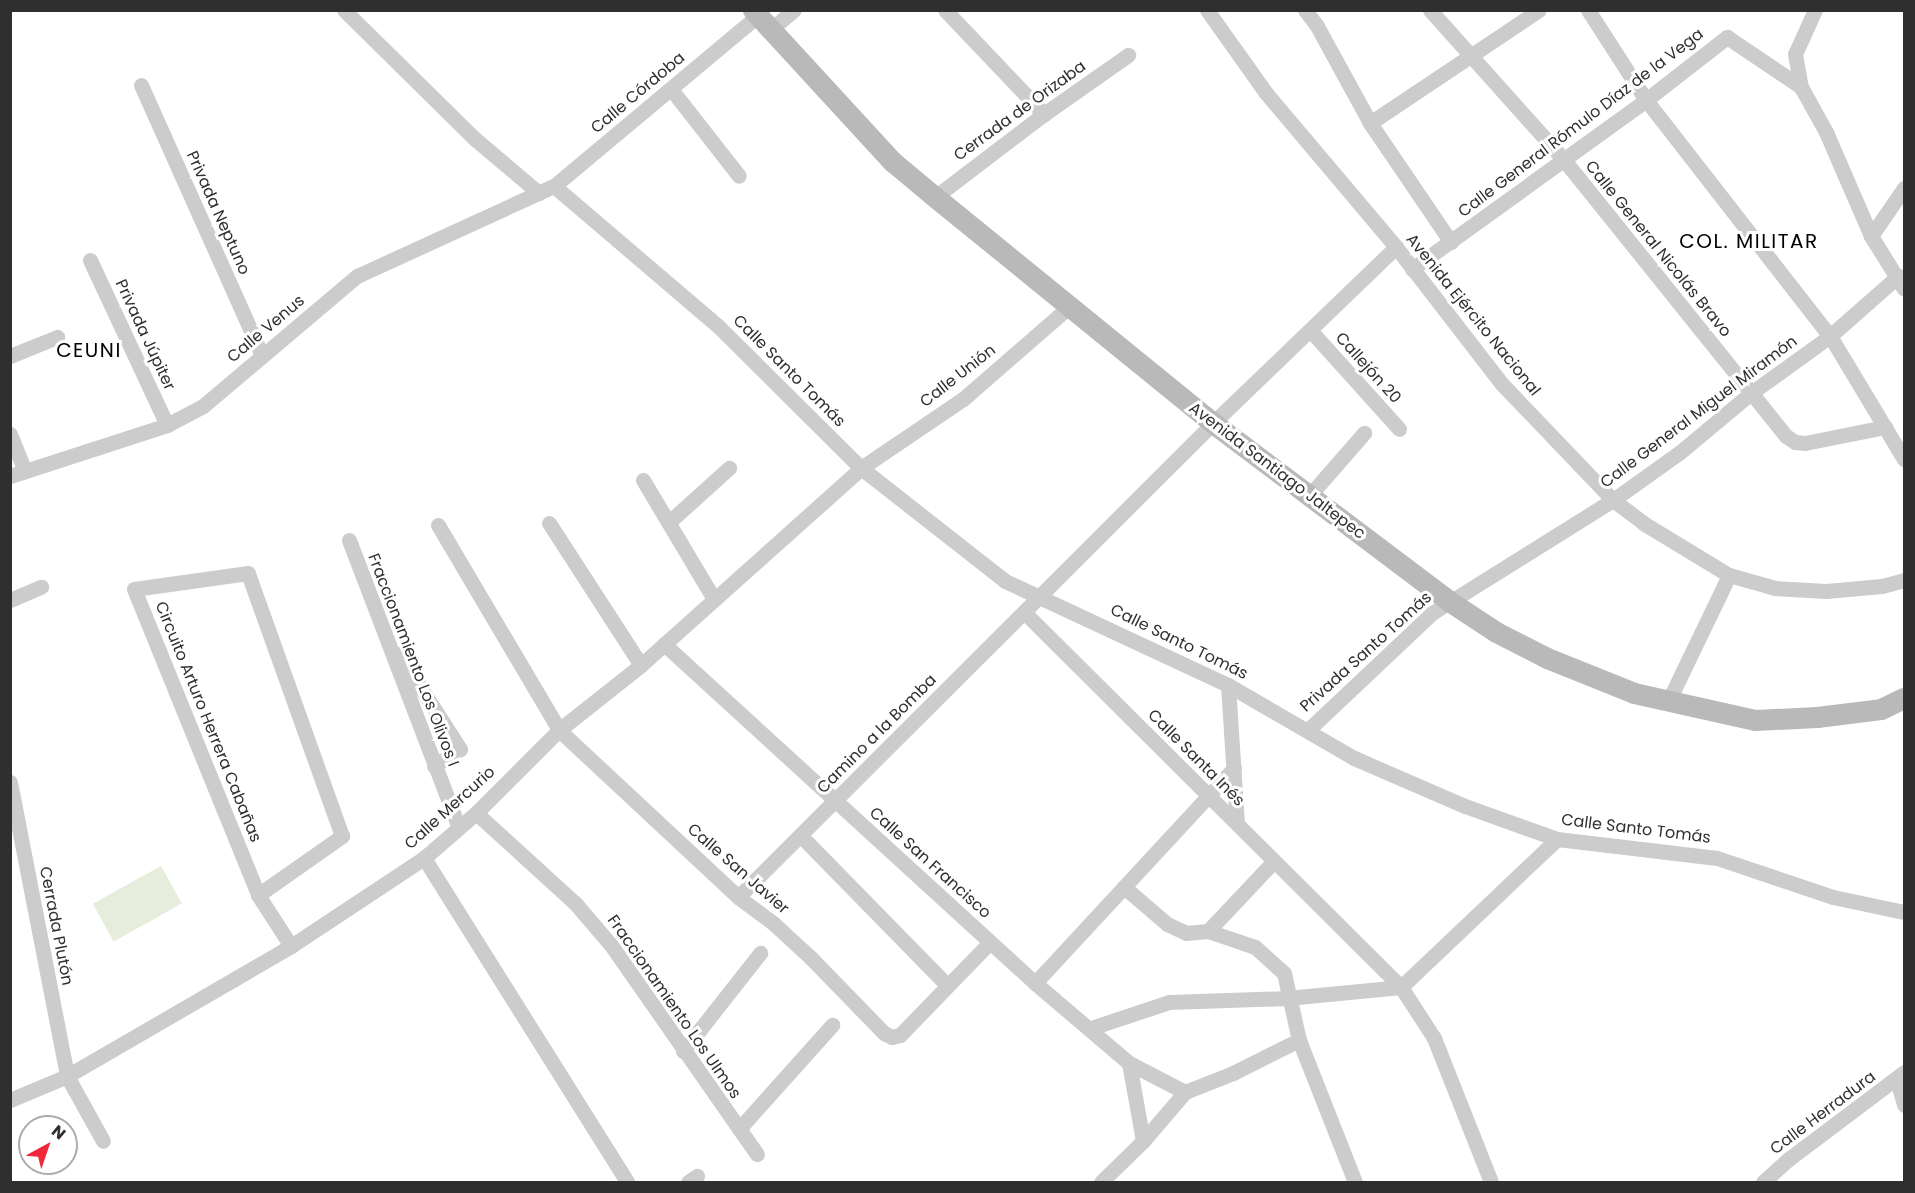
<!DOCTYPE html>
<meta charset="utf-8">
<style>
body{margin:0}
#map{position:relative;width:1915px;height:1193px;overflow:hidden;background:#fff;font-family:Poppins,sans-serif}
div>[style]{position:absolute}
.green>*{inset:0;background:#e6eddc;transform-origin:0 0}
.street>*{height:15px;margin:-7.5px;padding:0 7.5px;transform-origin:7.5px;border-radius:7.5px;background:#ccc}
.secondary>*{height:21px;margin:-10.5px;padding:0 10.5px;transform-origin:10.5px;border-radius:10.5px;background:#b9b9b9}
span{translate:-50% -50%;white-space:nowrap;text-align:center;line-height:1.15;-webkit-text-stroke:6px #fff;paint-order:stroke}
.street-label{font-size:16px;color:#2f2f2f}
.quarter-label{font-size:20px;color:#000;letter-spacing:1.5px}
.frame{position:absolute;inset:0;border:12px solid #2f2f2f;pointer-events:none}
.north{position:absolute;left:18px;top:1115px;width:60px;height:60px;box-sizing:border-box;background:#fff;border:2px solid #acacac;border-radius:50%;rotate:40deg;font-size:16px;font-weight:700;line-height:24px;text-align:center;color:#2f2f2f}
.north::after{content:'';display:block;margin:auto;width:21px;height:27px;background:#f1273c;clip-path:polygon(50% 0,100% 100%,50% 72%,0 100%)}
</style>
<div id="map">
<div class="green">
<i style="left:161px;top:866px;width:43px;height:78px;rotate:61deg"></i>
</div>
<div class="street">
<i style="left:344px;top:10px;width:184px;rotate:44.6deg"></i>
<i style="left:475px;top:139px;width:84px;rotate:40.2deg"></i>
<i style="left:945px;top:10px;width:144px;rotate:46.4deg"></i>
<i style="left:1207px;top:10px;width:102px;rotate:54.6deg"></i>
<i style="left:1266px;top:93px;width:202px;rotate:49.8deg"></i>
<i style="left:1396px;top:247px;width:173px;rotate:52.3deg"></i>
<i style="left:1502px;top:384px;width:161px;rotate:46.3deg"></i>
<i style="left:1613px;top:500px;width:38px;rotate:37deg"></i>
<i style="left:1643px;top:523px;width:100px;rotate:31.2deg"></i>
<i style="left:1729px;top:575px;width:48px;rotate:15.8deg"></i>
<i style="left:1775px;top:588px;width:51px;rotate:3.4deg"></i>
<i style="left:1826px;top:591px;width:56px;rotate:-5.1deg"></i>
<i style="left:1882px;top:586px;width:23px;rotate:-15deg"></i>
<i style="left:1305px;top:10px;width:20px;rotate:53deg"></i>
<i style="left:1317px;top:26px;width:111px;rotate:61.3deg"></i>
<i style="left:1370px;top:123px;width:144px;rotate:55.8deg"></i>
<i style="left:1430px;top:10px;width:201px;rotate:48.2deg"></i>
<i style="left:1564px;top:160px;width:354px;rotate:51.2deg"></i>
<i style="left:1786px;top:436px;width:11px;rotate:34deg"></i>
<i style="left:1795px;top:442px;width:10px;rotate:6deg"></i>
<i style="left:1805px;top:443px;width:82px;rotate:-11.3deg"></i>
<i style="left:1588px;top:10px;width:107px;rotate:57.2deg"></i>
<i style="left:1646px;top:100px;width:299px;rotate:52.1deg"></i>
<i style="left:1830px;top:336px;width:144px;rotate:59deg"></i>
<i style="left:1815px;top:10px;width:48px;rotate:114.4deg"></i>
<i style="left:1795px;top:54px;width:34px;rotate:80deg"></i>
<i style="left:1801px;top:87px;width:51px;rotate:60.9deg"></i>
<i style="left:1826px;top:132px;width:113px;rotate:66.6deg"></i>
<i style="left:1871px;top:236px;width:62px;rotate:58.1deg"></i>
<i style="left:770px;top:30px;width:31px;rotate:-40deg"></i>
<i style="left:141px;top:85px;width:296px;rotate:65.9deg"></i>
<i style="left:671px;top:89px;width:110px;rotate:52deg"></i>
<i style="left:1370px;top:123px;width:203px;rotate:-33.8deg"></i>
<i style="left:554px;top:186px;width:216px;rotate:40.5deg"></i>
<i style="left:718px;top:326px;width:202px;rotate:44.8deg"></i>
<i style="left:861px;top:468px;width:183px;rotate:38.1deg"></i>
<i style="left:1005px;top:581px;width:246px;rotate:25deg"></i>
<i style="left:1228px;top:685px;width:146px;rotate:30.1deg"></i>
<i style="left:1354px;top:758px;width:121px;rotate:23.4deg"></i>
<i style="left:1465px;top:806px;width:98px;rotate:19.7deg"></i>
<i style="left:1557px;top:839px;width:161px;rotate:6.8deg"></i>
<i style="left:1717px;top:858px;width:122px;rotate:18.6deg"></i>
<i style="left:1833px;top:897px;width:73px;rotate:11.9deg"></i>
<i style="left:935px;top:197px;width:137px;rotate:-37.3deg"></i>
<i style="left:1044px;top:114px;width:103px;rotate:-35.1deg"></i>
<i style="left:1871px;top:236px;width:58px;rotate:-55.5deg"></i>
<i style="left:90px;top:260px;width:182px;rotate:65deg"></i>
<i style="left:1412px;top:269px;width:289px;rotate:-35.8deg"></i>
<i style="left:1646px;top:100px;width:103px;rotate:-37.9deg"></i>
<i style="left:1727px;top:37px;width:89px;rotate:34deg"></i>
<i style="left:1310px;top:330px;width:133px;rotate:48deg"></i>
<i style="left:10px;top:356px;width:51px;rotate:-22deg"></i>
<i style="left:10px;top:434px;width:40px;rotate:68deg"></i>
<i style="left:10px;top:476px;width:165px;rotate:-18deg"></i>
<i style="left:167px;top:425px;width:41px;rotate:-27.8deg"></i>
<i style="left:203px;top:406px;width:202px;rotate:-40.2deg"></i>
<i style="left:357px;top:276px;width:217px;rotate:-24.6deg"></i>
<i style="left:554px;top:186px;width:265px;rotate:-39.9deg"></i>
<i style="left:643px;top:480px;width:139px;rotate:59.2deg"></i>
<i style="left:1309px;top:496px;width:84px;rotate:-48.9deg"></i>
<i style="left:669px;top:522px;width:81px;rotate:-42deg"></i>
<i style="left:549px;top:523px;width:169px;rotate:57.1deg"></i>
<i style="left:438px;top:525px;width:238px;rotate:59.4deg"></i>
<i style="left:559px;top:730px;width:245px;rotate:43deg"></i>
<i style="left:738px;top:897px;width:44px;rotate:36.6deg"></i>
<i style="left:773px;top:923px;width:52px;rotate:42.6deg"></i>
<i style="left:811px;top:958px;width:105px;rotate:45.8deg"></i>
<i style="left:884px;top:1033px;width:9px;rotate:27deg"></i>
<i style="left:892px;top:1037px;width:8px;rotate:-14deg"></i>
<i style="left:900px;top:1035px;width:129px;rotate:-45.9deg"></i>
<i style="left:349px;top:540px;width:306px;rotate:69.1deg"></i>
<i style="left:10px;top:600px;width:34px;rotate:-23deg"></i>
<i style="left:1024px;top:612px;width:532px;rotate:44.85deg"></i>
<i style="left:1401px;top:987px;width:61px;rotate:57.1deg"></i>
<i style="left:1434px;top:1038px;width:155px;rotate:68.4deg"></i>
<i style="left:664px;top:644px;width:503px;rotate:42.42deg"></i>
<i style="left:1035px;top:983px;width:123px;rotate:40.4deg"></i>
<i style="left:1129px;top:1063px;width:63px;rotate:27.4deg"></i>
<i style="left:399px;top:654px;width:113px;rotate:57.3deg"></i>
<i style="left:460px;top:749px;width:31px;rotate:147deg"></i>
<i style="left:1228px;top:685px;width:138px;rotate:86.3deg"></i>
<i style="left:1668px;top:702px;width:141px;rotate:-64.3deg"></i>
<i style="left:1308px;top:730px;width:170px;rotate:-43.3deg"></i>
<i style="left:1432px;top:613px;width:213px;rotate:-32deg"></i>
<i style="left:1613px;top:500px;width:81px;rotate:-35.5deg"></i>
<i style="left:1679px;top:453px;width:94px;rotate:-39.8deg"></i>
<i style="left:1751px;top:393px;width:97px;rotate:-35.8deg"></i>
<i style="left:1830px;top:336px;width:91px;rotate:-41.4deg"></i>
<i style="left:10px;top:782px;width:299px;rotate:79deg"></i>
<i style="left:67px;top:1076px;width:74px;rotate:61deg"></i>
<i style="left:476px;top:813px;width:134px;rotate:42.3deg"></i>
<i style="left:575px;top:903px;width:55px;rotate:49.4deg"></i>
<i style="left:611px;top:945px;width:255px;rotate:55.1deg"></i>
<i style="left:800px;top:835px;width:210px;rotate:45.6deg"></i>
<i style="left:424px;top:858px;width:382px;rotate:57.9deg"></i>
<i style="left:1124px;top:887px;width:57px;rotate:40.7deg"></i>
<i style="left:1167px;top:924px;width:21px;rotate:25deg"></i>
<i style="left:1186px;top:933px;width:22px;rotate:-5deg"></i>
<i style="left:1208px;top:931px;width:50px;rotate:18.8deg"></i>
<i style="left:1255px;top:947px;width:39px;rotate:42deg"></i>
<i style="left:1284px;top:973px;width:69px;rotate:77.4deg"></i>
<i style="left:1299px;top:1040px;width:153px;rotate:68.5deg"></i>
<i style="left:258px;top:895px;width:103px;rotate:-35.1deg"></i>
<i style="left:342px;top:836px;width:279px;rotate:-109.7deg"></i>
<i style="left:248px;top:573px;width:115px;rotate:172deg"></i>
<i style="left:134px;top:589px;width:330px;rotate:67.9deg"></i>
<i style="left:258px;top:895px;width:61px;rotate:57.1deg"></i>
<i style="left:738px;top:897px;width:671px;rotate:-44.94deg"></i>
<i style="left:1213px;top:423px;width:254px;rotate:-43.9deg"></i>
<i style="left:1208px;top:931px;width:96px;rotate:-46.7deg"></i>
<i style="left:1035px;top:983px;width:293px;rotate:-47.2deg"></i>
<i style="left:1091px;top:1028px;width:82px;rotate:-18.4deg"></i>
<i style="left:1169px;top:1002px;width:118px;rotate:-1.9deg"></i>
<i style="left:1287px;top:998px;width:115px;rotate:-5.5deg"></i>
<i style="left:1401px;top:987px;width:215px;rotate:-43.5deg"></i>
<i style="left:683px;top:1051px;width:125px;rotate:-51.8deg"></i>
<i style="left:1129px;top:1063px;width:79px;rotate:79.8deg"></i>
<i style="left:1897px;top:1080px;width:26px;rotate:74deg"></i>
<i style="left:10px;top:1100px;width:62px;rotate:-22.8deg"></i>
<i style="left:67px;top:1076px;width:259px;rotate:-30.1deg"></i>
<i style="left:291px;top:946px;width:159px;rotate:-33.5deg"></i>
<i style="left:424px;top:858px;width:69px;rotate:-40.9deg"></i>
<i style="left:476px;top:813px;width:117px;rotate:-45deg"></i>
<i style="left:559px;top:730px;width:105px;rotate:-38.4deg"></i>
<i style="left:641px;top:665px;width:295px;rotate:-41.8deg"></i>
<i style="left:861px;top:468px;width:123px;rotate:-34.1deg"></i>
<i style="left:963px;top:399px;width:143px;rotate:-41deg"></i>
<i style="left:739px;top:1129px;width:140px;rotate:-48.2deg"></i>
<i style="left:688px;top:1182px;width:11px;rotate:-34deg"></i>
<i style="left:1101px;top:1182px;width:59px;rotate:-44.3deg"></i>
<i style="left:1143px;top:1141px;width:65px;rotate:-49.4deg"></i>
<i style="left:1185px;top:1092px;width:52px;rotate:-21.6deg"></i>
<i style="left:1233px;top:1073px;width:74px;rotate:-26.6deg"></i>
<i style="left:1763px;top:1182px;width:36px;rotate:-42deg"></i>
<i style="left:1790px;top:1158px;width:143px;rotate:-37deg"></i>
</div>
<div class="secondary">
<i style="left:753px;top:10px;width:207px;rotate:47.4deg"></i>
<i style="left:893px;top:162px;width:55px;rotate:39.8deg"></i>
<i style="left:935px;top:197px;width:358px;rotate:39.1deg"></i>
<i style="left:1213px;top:423px;width:296px;rotate:37deg"></i>
<i style="left:1449px;top:601px;width:56px;rotate:33.4deg"></i>
<i style="left:1496px;top:632px;width:57px;rotate:27deg"></i>
<i style="left:1547px;top:658px;width:94px;rotate:21.9deg"></i>
<i style="left:1634px;top:693px;width:124px;rotate:12.6deg"></i>
<i style="left:1755px;top:720px;width:62px;rotate:-2.8deg"></i>
<i style="left:1817px;top:717px;width:64px;rotate:-7.1deg"></i>
<i style="left:1881px;top:709px;width:25px;rotate:-26deg"></i>
</div>
<div class="street-label">
<span style="left:638px;top:93px;rotate:-40deg">Calle Córdoba</span>
<span style="left:1020px;top:111px;rotate:-36deg">Cerrada de Orizaba</span>
<span style="left:1581px;top:123px;rotate:-37deg">Calle General Rómulo Díaz de la Vega</span>
<span style="left:218px;top:213px;rotate:66deg">Privada Neptuno</span>
<span style="left:1658px;top:249px;rotate:51deg">Calle General Nicolás Bravo</span>
<span style="left:1473px;top:315px;rotate:51deg">Avenida Ejército Nacional</span>
<span style="left:266px;top:329px;rotate:-40deg">Calle Venus</span>
<span style="left:145px;top:335px;rotate:65deg">Privada Júpiter</span>
<span style="left:1368px;top:368px;rotate:48deg">Callejón 20</span>
<span style="left:789px;top:371px;rotate:45deg">Calle Santo Tomás</span>
<span style="left:958px;top:376px;rotate:-38deg">Calle Unión</span>
<span style="left:1699px;top:412px;rotate:-37deg">Calle General Miguel Miramón</span>
<span style="left:1277px;top:471px;rotate:37deg">Avenida Santiago Jaltepec</span>
<span style="left:1179px;top:642px;rotate:26deg">Calle Santo Tomás</span>
<span style="left:1366px;top:652px;rotate:-42deg">Privada Santo Tomás</span>
<span style="left:413px;top:660px;rotate:69deg">Fraccionamiento Los Olivos I</span>
<span style="left:208px;top:722px;rotate:68deg">Circuito Arturo Herrera Cabañas</span>
<span style="left:877px;top:734px;rotate:-45deg">Camino a la Bomba</span>
<span style="left:1196px;top:758px;rotate:45deg">Calle Santa Inés</span>
<span style="left:450px;top:808px;rotate:-42deg">Calle Mercurio</span>
<span style="left:1636px;top:829px;rotate:7deg">Calle Santo Tomás</span>
<span style="left:930px;top:863px;rotate:42deg">Calle San Francisco</span>
<span style="left:738px;top:869px;rotate:41deg">Calle San Javier</span>
<span style="left:56px;top:926px;rotate:79deg">Cerrada Plutón</span>
<span style="left:674px;top:1007px;rotate:55deg">Fraccionamiento Los Ulmos</span>
<span style="left:1823px;top:1113px;rotate:-37deg">Calle Herradura</span>
</div>
<div class="quarter-label">
<span style="left:1749px;top:241px">COL. MILITAR</span>
<span style="left:89px;top:350px">CEUNI</span>
</div>
<div class="frame"></div>
<div class="north">N</div>
</div>
